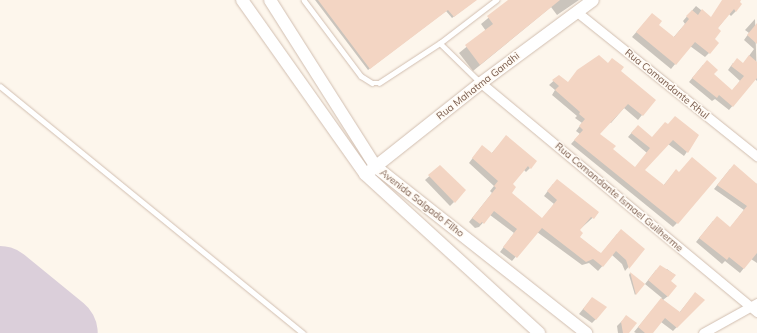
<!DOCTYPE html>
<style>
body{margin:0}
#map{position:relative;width:757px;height:333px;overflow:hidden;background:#fdf6ec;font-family:Mulish,sans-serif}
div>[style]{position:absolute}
.shadow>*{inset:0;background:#0003}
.runway>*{height:76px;margin:-38px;padding:0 38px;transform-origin:38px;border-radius:38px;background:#dbcfda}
.building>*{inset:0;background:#f3d5c3}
.roads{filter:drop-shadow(0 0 1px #d1beb0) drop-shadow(0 0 1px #d1beb0)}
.service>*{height:4.5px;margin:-2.25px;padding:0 2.25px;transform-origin:2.25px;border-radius:2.25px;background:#fff}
.minor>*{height:9px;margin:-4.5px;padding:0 4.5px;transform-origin:4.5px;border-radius:4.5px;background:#fff}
.tertiary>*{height:12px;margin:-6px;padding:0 6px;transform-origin:6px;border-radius:6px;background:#fff}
span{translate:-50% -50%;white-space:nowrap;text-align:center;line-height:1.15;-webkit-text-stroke:3px #fffaf3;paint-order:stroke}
.street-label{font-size:10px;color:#7a5c4d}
</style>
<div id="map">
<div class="shadow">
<i style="clip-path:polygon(315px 0,476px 0,452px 18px,446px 11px,368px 70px)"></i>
<i style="clip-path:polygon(510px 0,579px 0,557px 15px,551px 7px,473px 71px,459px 53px,486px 31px,481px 24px)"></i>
<i style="clip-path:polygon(725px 0,735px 0,736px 11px,731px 16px,729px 14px,717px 29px,709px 53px,705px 57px,690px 46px,671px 69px,632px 37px,652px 14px,657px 25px,673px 38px,685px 24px,683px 21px,696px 6px,711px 18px)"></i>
<i style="clip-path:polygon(755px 19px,757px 81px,755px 79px,729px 110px,715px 99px,712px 101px,689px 82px,703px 65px,732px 91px,740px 81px,728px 70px,733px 63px,743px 64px,754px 49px,744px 40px,749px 33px,745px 30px)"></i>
<i style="clip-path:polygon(619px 71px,654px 100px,638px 120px,624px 108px,611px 123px,609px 122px,599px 134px,612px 150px,635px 168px,647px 153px,628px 137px,634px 130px,652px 138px,698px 136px,684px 156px,668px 144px,643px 170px,663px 186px,676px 170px,677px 223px,673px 227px,571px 144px,580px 134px,576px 131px,582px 123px,575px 118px,577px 116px,552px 95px,555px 90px,549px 85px,559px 76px,567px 83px)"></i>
<i style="clip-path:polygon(506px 137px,530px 168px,526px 172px,524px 170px,512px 184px,510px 193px,542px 219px,554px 204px,544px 196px,553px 184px,598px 213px,578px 231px,579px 237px,601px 254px,617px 234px,643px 250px,625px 271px,622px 264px,612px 255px,598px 271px,589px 263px,582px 265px,537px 232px,512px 261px,500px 252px,514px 233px,490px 215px,479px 227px,475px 228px,469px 222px,492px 193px,490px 191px,494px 186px,469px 163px,478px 151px,491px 154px)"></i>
<i style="clip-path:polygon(440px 167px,454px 202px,450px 206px,425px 180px)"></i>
<i style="clip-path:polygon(730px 169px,757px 184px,757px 263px,751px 259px,740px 273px,725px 261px,722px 264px,696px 242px,713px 221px,730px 228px,744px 210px,714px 189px)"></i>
<i style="clip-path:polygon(667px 269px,675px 275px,670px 281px,668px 296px,663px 300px,679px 313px,691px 298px,703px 300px,673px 331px,661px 322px,652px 333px,636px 333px,634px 332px,662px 298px,645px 284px,656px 270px)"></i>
<i style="clip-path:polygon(630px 273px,644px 284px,635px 295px,629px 275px)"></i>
<i style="clip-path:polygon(592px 298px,596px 319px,592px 323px,579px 314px)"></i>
<i style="clip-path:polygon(623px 320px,627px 333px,618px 333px,617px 326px)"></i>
</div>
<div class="runway">
<i style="left:0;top:284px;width:77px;rotate:39.2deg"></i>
</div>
<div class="building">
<i style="clip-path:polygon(318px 0,477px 0,454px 17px,448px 10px,370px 69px)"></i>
<i style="clip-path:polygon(508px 0,560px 0,480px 65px,465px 45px,493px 24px,487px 16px)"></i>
<i style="clip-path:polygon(722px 0,741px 0,740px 2px,742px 4px,736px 12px,734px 9px,718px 28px,721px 31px,715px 39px,719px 43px,710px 54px,695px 42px,676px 65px,636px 32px,652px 13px,662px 21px,659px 25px,674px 37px,689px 19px,686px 16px,692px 10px,698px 15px,702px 9px,711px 17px)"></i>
<i style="clip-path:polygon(757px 23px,757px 44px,747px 35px)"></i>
<i style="clip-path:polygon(599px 55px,608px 63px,612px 58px,624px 67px,621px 71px,656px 100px,643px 116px,628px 104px,600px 134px,616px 146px,613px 149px,635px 167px,650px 148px,631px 133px,638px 125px,652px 137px,665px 122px,668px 124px,675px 116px,699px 135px,688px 153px,673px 140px,645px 170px,664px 185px,676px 169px,679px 172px,692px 157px,717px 178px,678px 224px,574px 140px,583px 130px,579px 126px,585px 119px,579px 114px,580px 112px,555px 90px,559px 86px,552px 80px,559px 75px,568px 82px,577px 70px)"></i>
<i style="clip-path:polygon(749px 55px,757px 62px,757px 78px,733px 107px,719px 95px,717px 98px,692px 78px,707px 60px,718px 70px,714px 74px,732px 90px,744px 76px,731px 66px,737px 58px,743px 63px)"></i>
<i style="clip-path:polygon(506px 135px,537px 161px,531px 169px,528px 166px,513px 184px,516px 187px,512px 193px,542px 218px,557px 200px,547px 191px,557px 179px,599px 212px,594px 219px,591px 217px,580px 230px,583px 233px,580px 237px,598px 251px,601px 253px,621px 229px,645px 249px,629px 269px,626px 260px,616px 251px,603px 267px,593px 259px,586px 262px,542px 228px,517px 258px,503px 247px,517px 229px,494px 211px,484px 224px,482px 222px,480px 224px,472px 218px,496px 188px,494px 186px,498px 181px,472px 158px,482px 145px,492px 153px)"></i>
<i style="clip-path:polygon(734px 164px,757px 184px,757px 253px,744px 269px,729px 257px,727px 260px,699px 238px,717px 216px,730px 227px,747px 206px,717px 185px)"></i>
<i style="clip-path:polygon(440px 165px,466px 190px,455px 203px,428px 175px)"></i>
<i style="clip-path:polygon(660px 265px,676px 275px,671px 281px,677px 286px,668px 297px,648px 280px)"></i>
<i style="clip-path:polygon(630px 272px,645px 284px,636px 295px)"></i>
<i style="clip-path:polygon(695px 292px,705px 300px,677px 328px,665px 318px,653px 333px,645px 333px,638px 327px,661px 298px,680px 312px)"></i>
<i style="clip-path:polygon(592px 297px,607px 307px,596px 320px,583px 309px)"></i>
<i style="clip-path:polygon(626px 315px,637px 323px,629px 333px,623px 333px,621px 322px)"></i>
</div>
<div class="roads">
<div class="service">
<i style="left:304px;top:0;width:95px;rotate:53.1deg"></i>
<i style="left:361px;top:76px;width:13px;rotate:32deg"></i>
<i style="left:372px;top:83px;width:7px"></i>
<i style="left:379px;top:83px;width:73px;rotate:-33.3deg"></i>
<i style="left:440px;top:43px;width:71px;rotate:-37.5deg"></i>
<i style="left:440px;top:43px;width:56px;rotate:44.3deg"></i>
<i style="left:0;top:86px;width:391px;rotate:39.2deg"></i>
</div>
<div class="minor">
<i style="left:577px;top:12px;width:231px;rotate:38.7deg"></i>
<i style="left:481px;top:83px;width:359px;rotate:39.7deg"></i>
<i style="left:703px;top:333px;width:62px;rotate:-29.1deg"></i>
</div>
<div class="tertiary">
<i style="left:242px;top:0;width:213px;rotate:54.7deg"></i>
<i style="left:365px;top:174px;width:236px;rotate:42.4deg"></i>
<i style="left:270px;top:0;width:198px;rotate:57.6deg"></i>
<i style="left:376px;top:167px;width:268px;rotate:38.3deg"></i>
<i style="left:370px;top:171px;width:142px;rotate:-38.4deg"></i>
<i style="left:481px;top:83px;width:139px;rotate:-36.5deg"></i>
</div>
</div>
<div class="street-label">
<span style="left:667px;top:84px;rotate:39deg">Rua Comandante Rhul</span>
<span style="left:478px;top:86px;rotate:-38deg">Rua Mahatma Gandhi</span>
<span style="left:619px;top:197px;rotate:40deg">Rua Comandante Ismael Guilherme</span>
<span style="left:422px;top:203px;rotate:38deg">Avenida Salgado Filho</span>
</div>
</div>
